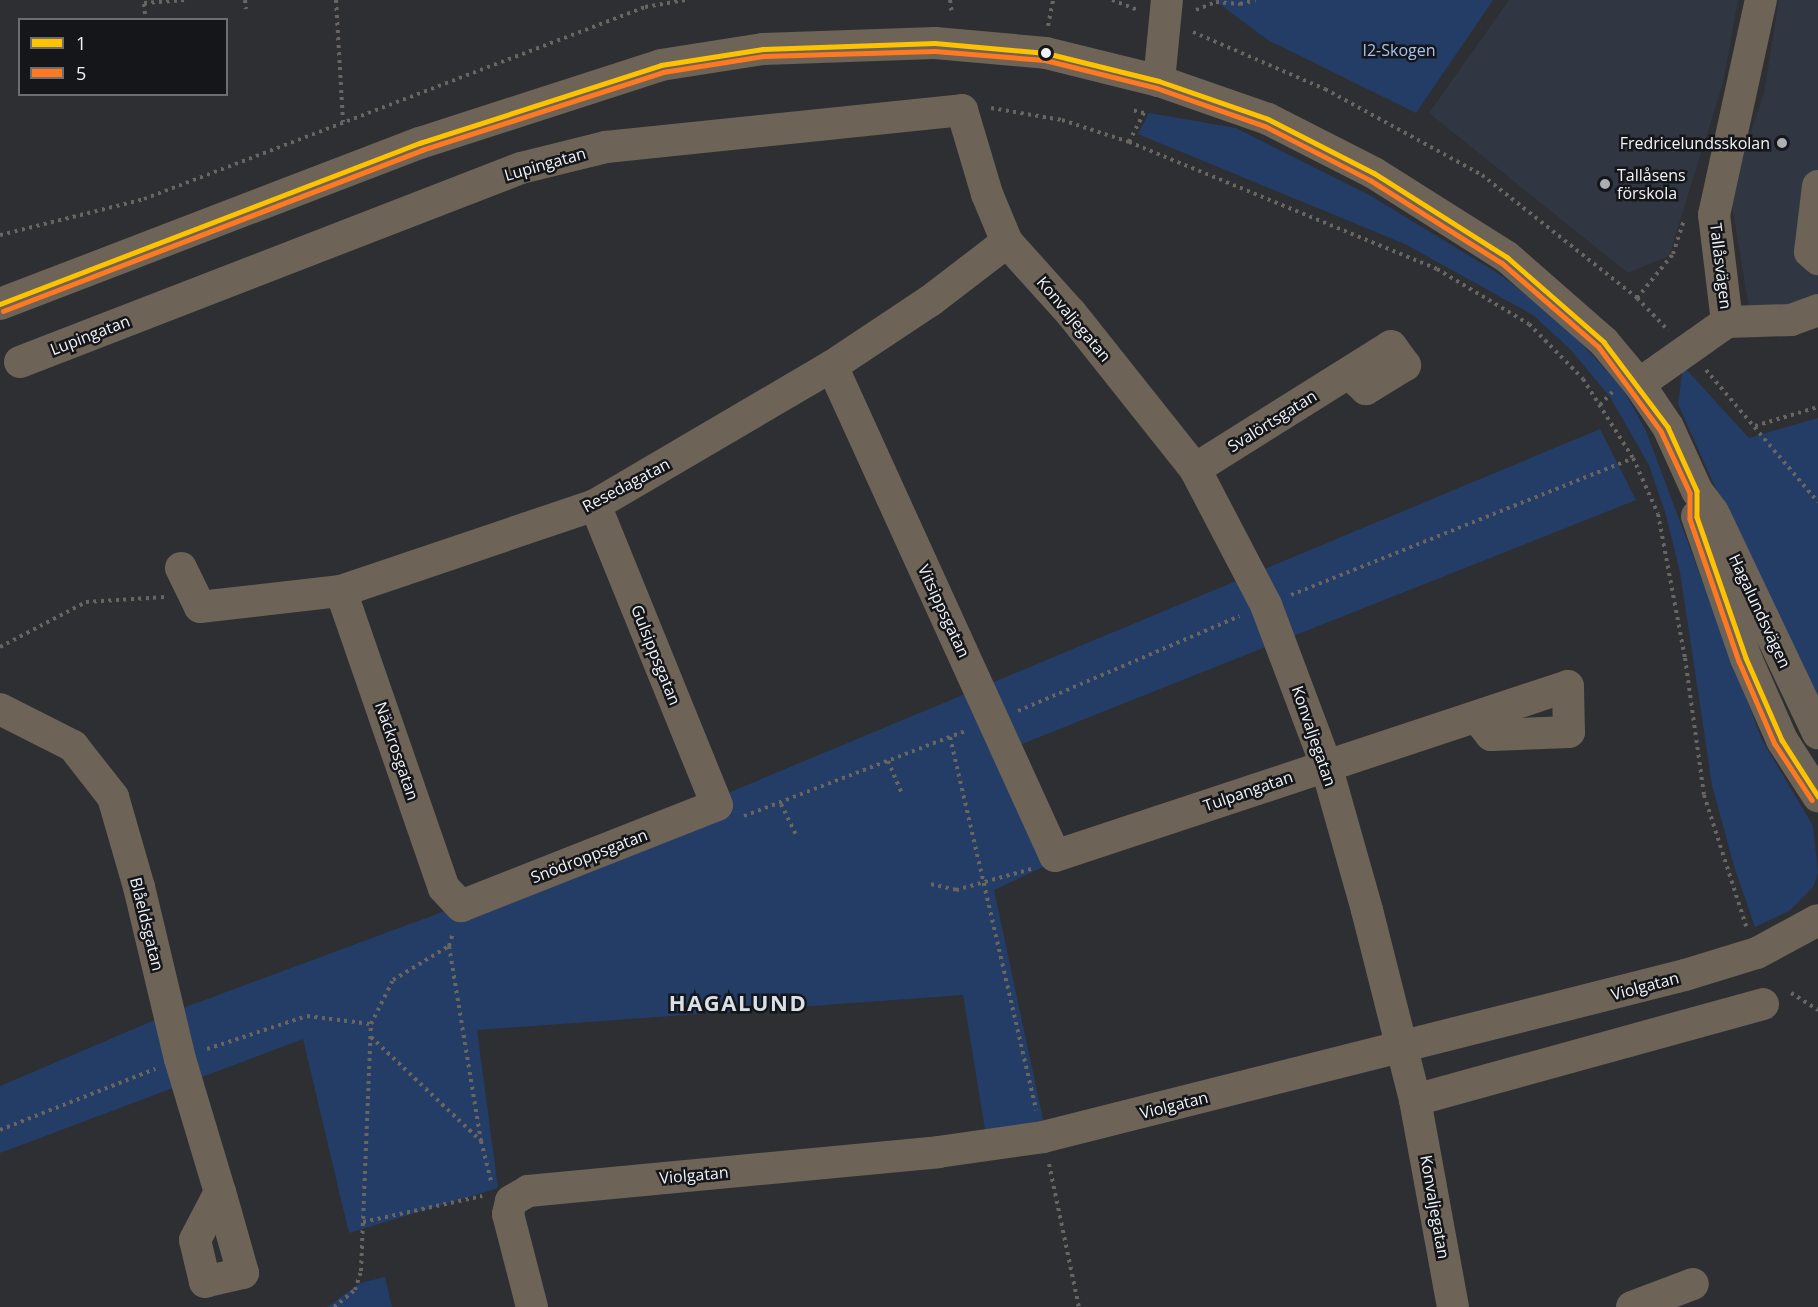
<!DOCTYPE html>
<meta charset="utf-8">
<style>
body{margin:0}
#map{position:relative;width:1818px;height:1307px;overflow:hidden;background:#2d2f32;font-family:"Open Sans",sans-serif}
div>[style]{position:absolute}
.built>*{inset:0;background:#303742}
.green>*{inset:0;background:#243d67}
.path>*{height:4px;margin-top:-2px;transform-origin:0;background:repeating-linear-gradient(90deg,#696560 0 3px,transparent 0 7.5px)}
.minor>*{height:32px;margin:-16px;padding:0 16px;transform-origin:16px;border-radius:16px;background:#6d6357}
.bus-1>*{height:4.5px;margin:-2.25px;padding:0 2.25px;transform-origin:2.25px;border-radius:2.25px;background:#fdc300}
.bus-2>*{height:4.5px;margin:-2.25px;padding:0 2.25px;transform-origin:2.25px;border-radius:2.25px;background:#ff7920}
.dots>*{width:16px;height:16px;translate:-50% -50%;box-sizing:border-box;border:3px solid #151619;border-radius:50%}
span{translate:-50% -50%;white-space:nowrap;text-align:center;line-height:1.15;-webkit-text-stroke:5px #151619;paint-order:stroke}
.park-label{font-size:16px;color:#a7c3f1}
.poi-label{font-size:16px;color:#f0f3f7}
.right{translate:-100% -50%;text-align:right}
.left{translate:0 -50%;text-align:left}
.street-label{font-size:16px;color:#f0f3f7}
.district-label{font-size:22px;color:#dae0e8;font-weight:700;letter-spacing:1.5px}
.legend{position:absolute;left:18px;top:18px;width:210px;height:78px;box-sizing:border-box;background:#151619;border:2px solid #6d6e72;margin:0;padding:8px 10px;list-style:none;font-size:18px;color:#f0f3f7}
.legend li{display:flex;align-items:center;gap:12px;height:30px}
.legend b{width:30px;border:2px solid #6d6e72}
</style>
<div id="map">
<div class="built">
<i style="clip-path:polygon(1509px 0,1738px 0,1723px 83px,1669px 256px,1628px 273px,1429px 113px)"></i>
<i style="clip-path:polygon(1779px 0,1818px 0,1818px 326px,1754px 338px,1730px 193px,1764px 93px)"></i>
</div>
<div class="green">
<i style="clip-path:polygon(1214px 0,1493px 0,1416px 113px,1268px 40px)"></i>
<i style="clip-path:polygon(1149px 113px,1236px 128px,1371px 196px,1499px 274px,1561px 321px,1623px 389px,1646px 431px,1762px 740px,1813px 826px,1818px 872px,1814px 886px,1789px 911px,1755px 927px,1734px 866px,1712px 785px,1680px 572px,1666px 515px,1649px 465px,1610px 397px,1571px 350px,1533px 315px,1405px 244px,1138px 134px)"></i>
<i style="clip-path:polygon(1683px 366px,1749px 438px,1818px 418px,1818px 699px,1763px 594px,1678px 404px)"></i>
<i style="clip-path:polygon(1600px 429px,1636px 500px,999px 753px,1045px 866px,994px 890px,1044px 1124px,986px 1136px,963px 995px,477px 1030px,498px 1188px,349px 1233px,303px 1039px,0 1153px,0 1086px,183px 1008px,445px 911px)"></i>
<i style="clip-path:polygon(385px 1277px,392px 1307px,327px 1307px,360px 1283px)"></i>
</div>
<div class="path">
<i style="left:245px;top:0;width:9px;rotate:84deg"></i>
<i style="left:336px;top:0;width:122px;rotate:86.7deg"></i>
<i style="left:950px;top:0;width:14px;rotate:82deg"></i>
<i style="left:1112px;top:0;width:28px;rotate:21deg"></i>
<i style="left:1196px;top:10px;width:22px;rotate:-22deg"></i>
<i style="left:1216px;top:2px;width:24px;rotate:5deg"></i>
<i style="left:1240px;top:4px;width:16px;rotate:-14deg"></i>
<i style="left:145px;top:14px;width:11px;rotate:-95deg"></i>
<i style="left:144px;top:3px;width:43px;rotate:-4deg"></i>
<i style="left:1048px;top:26px;width:26px;rotate:-79deg"></i>
<i style="left:1193px;top:32px;width:144px;rotate:23.4deg"></i>
<i style="left:1325px;top:89px;width:179px;rotate:28.7deg"></i>
<i style="left:1482px;top:175px;width:198px;rotate:38.4deg"></i>
<i style="left:1637px;top:298px;width:45px;rotate:45.9deg"></i>
<i style="left:991px;top:108px;width:72px;rotate:9.6deg"></i>
<i style="left:1062px;top:120px;width:71px;rotate:18.2deg"></i>
<i style="left:1129px;top:142px;width:333px;rotate:22.4deg"></i>
<i style="left:1437px;top:269px;width:107px;rotate:30.9deg"></i>
<i style="left:1529px;top:324px;width:77px;rotate:45.5deg"></i>
<i style="left:1583px;top:379px;width:93px;rotate:57.7deg"></i>
<i style="left:1633px;top:458px;width:61px;rotate:65.9deg"></i>
<i style="left:1658px;top:514px;width:147px;rotate:79.4deg"></i>
<i style="left:1685px;top:658px;width:138px;rotate:82.1deg"></i>
<i style="left:1704px;top:795px;width:138px;rotate:72.2deg"></i>
<i style="left:1129px;top:142px;width:33px;rotate:-63deg"></i>
<i style="left:1144px;top:113px;width:12px;rotate:-166deg"></i>
<i style="left:0;top:235px;width:148px;rotate:-14deg"></i>
<i style="left:144px;top:199px;width:537px;rotate:-20.97deg"></i>
<i style="left:645px;top:7px;width:41px;rotate:-9.9deg"></i>
<i style="left:1637px;top:298px;width:57px;rotate:-50.7deg"></i>
<i style="left:1673px;top:254px;width:35px;rotate:-72deg"></i>
<i style="left:1706px;top:370px;width:173px;rotate:49.7deg"></i>
<i style="left:1600px;top:405px;width:18px;rotate:-47deg"></i>
<i style="left:1755px;top:426px;width:66px;rotate:-16.8deg"></i>
<i style="left:1291px;top:595px;width:368px;rotate:-21.8deg"></i>
<i style="left:0;top:647px;width:97px;rotate:-27.6deg"></i>
<i style="left:86px;top:602px;width:79px;rotate:-3.6deg"></i>
<i style="left:1018px;top:711px;width:241px;rotate:-23.2deg"></i>
<i style="left:950px;top:737px;width:383px;rotate:77deg"></i>
<i style="left:888px;top:761px;width:36px;rotate:67deg"></i>
<i style="left:781px;top:804px;width:34px;rotate:64deg"></i>
<i style="left:744px;top:816px;width:238px;rotate:-21deg"></i>
<i style="left:931px;top:884px;width:26px;rotate:13deg"></i>
<i style="left:956px;top:890px;width:78px;rotate:-15.6deg"></i>
<i style="left:449px;top:946px;width:198px;rotate:80.7deg"></i>
<i style="left:481px;top:1141px;width:41px;rotate:76deg"></i>
<i style="left:1791px;top:993px;width:32px;rotate:32deg"></i>
<i style="left:371px;top:1037px;width:151px;rotate:43.4deg"></i>
<i style="left:207px;top:1049px;width:105px;rotate:-18.3deg"></i>
<i style="left:307px;top:1016px;width:64px;rotate:7.1deg"></i>
<i style="left:0;top:1130px;width:167px;rotate:-21.5deg"></i>
<i style="left:1049px;top:1164px;width:146px;rotate:78.2deg"></i>
<i style="left:363px;top:1222px;width:122px;rotate:-12.3deg"></i>
<i style="left:334px;top:1307px;width:27px;rotate:-39deg"></i>
<i style="left:355px;top:1290px;width:20px;rotate:-72deg"></i>
<i style="left:361px;top:1271px;width:247px;rotate:-87.7deg"></i>
<i style="left:371px;top:1024px;width:49px;rotate:-63.4deg"></i>
<i style="left:393px;top:980px;width:66px;rotate:-31.3deg"></i>
<i style="left:449px;top:946px;width:14px;rotate:-73deg"></i>
</div>
<div class="minor">
<i style="left:1159px;top:81px;width:81px;rotate:-84.4deg"></i>
<i style="left:1818px;top:186px;width:66px;rotate:96.9deg"></i>
<i style="left:1810px;top:252px;width:11px;rotate:41deg"></i>
<i style="left:0;top:304px;width:450px;rotate:-21deg"></i>
<i style="left:420px;top:143px;width:253px;rotate:-17.9deg"></i>
<i style="left:661px;top:65px;width:103px;rotate:-8.9deg"></i>
<i style="left:763px;top:49px;width:172px;rotate:-2deg"></i>
<i style="left:935px;top:43px;width:111px;rotate:5.1deg"></i>
<i style="left:1046px;top:53px;width:116px;rotate:13.9deg"></i>
<i style="left:1159px;top:81px;width:115px;rotate:19.2deg"></i>
<i style="left:1268px;top:119px;width:119px;rotate:27deg"></i>
<i style="left:1374px;top:173px;width:157px;rotate:32.3deg"></i>
<i style="left:1507px;top:257px;width:129px;rotate:41.2deg"></i>
<i style="left:1604px;top:342px;width:55px;rotate:50.2deg"></i>
<i style="left:1639px;top:384px;width:52px;rotate:56deg"></i>
<i style="left:1668px;top:427px;width:70px;rotate:65.6deg"></i>
<i style="left:1697px;top:491px;width:26px;rotate:53deg"></i>
<i style="left:1713px;top:512px;width:245px;rotate:64.6deg"></i>
<i style="left:1727px;top:322px;width:64px;rotate:-1.8deg"></i>
<i style="left:1791px;top:320px;width:29px;rotate:-20deg"></i>
<i style="left:20px;top:362px;width:537px;rotate:-21.17deg"></i>
<i style="left:521px;top:168px;width:88px;rotate:-13.9deg"></i>
<i style="left:606px;top:147px;width:358px;rotate:-5.9deg"></i>
<i style="left:962px;top:110px;width:88px;rotate:73.4deg"></i>
<i style="left:987px;top:194px;width:52px;rotate:67.4deg"></i>
<i style="left:1007px;top:242px;width:96px;rotate:48deg"></i>
<i style="left:1071px;top:313px;width:199px;rotate:51.5deg"></i>
<i style="left:1195px;top:469px;width:153px;rotate:62.4deg"></i>
<i style="left:1266px;top:605px;width:171px;rotate:69.4deg"></i>
<i style="left:1326px;top:765px;width:151px;rotate:74.2deg"></i>
<i style="left:1367px;top:910px;width:196px;rotate:75.8deg"></i>
<i style="left:1415px;top:1100px;width:210px;rotate:79.6deg"></i>
<i style="left:832px;top:366px;width:538px;rotate:65.53deg"></i>
<i style="left:1055px;top:856px;width:540px;rotate:-18.33deg"></i>
<i style="left:1568px;top:686px;width:46px;rotate:88.8deg"></i>
<i style="left:1569px;top:732px;width:78px;rotate:177.8deg"></i>
<i style="left:1491px;top:735px;width:23px;rotate:-128deg"></i>
<i style="left:1639px;top:384px;width:108px;rotate:-35.2deg"></i>
<i style="left:1727px;top:322px;width:108px;rotate:-96.9deg"></i>
<i style="left:1714px;top:215px;width:220px;rotate:-77.7deg"></i>
<i style="left:1195px;top:469px;width:231px;rotate:-32.1deg"></i>
<i style="left:1391px;top:346px;width:24px;rotate:54deg"></i>
<i style="left:1405px;top:365px;width:46px;rotate:148.4deg"></i>
<i style="left:1366px;top:389px;width:23px;rotate:-137deg"></i>
<i style="left:1697px;top:516px;width:150px;rotate:71deg"></i>
<i style="left:1746px;top:658px;width:90px;rotate:66.3deg"></i>
<i style="left:1782px;top:740px;width:67px;rotate:57.3deg"></i>
<i style="left:181px;top:568px;width:43px;rotate:64deg"></i>
<i style="left:200px;top:607px;width:142px;rotate:-6.5deg"></i>
<i style="left:341px;top:591px;width:268px;rotate:-18.7deg"></i>
<i style="left:595px;top:505px;width:275px;rotate:-30.4deg"></i>
<i style="left:832px;top:366px;width:118px;rotate:-33.6deg"></i>
<i style="left:930px;top:301px;width:97px;rotate:-37.5deg"></i>
<i style="left:341px;top:591px;width:314px;rotate:70.9deg"></i>
<i style="left:444px;top:888px;width:25px;rotate:47deg"></i>
<i style="left:461px;top:906px;width:275px;rotate:-21.5deg"></i>
<i style="left:717px;top:805px;width:324px;rotate:-112.1deg"></i>
<i style="left:0;top:709px;width:82px;rotate:26.9deg"></i>
<i style="left:73px;top:746px;width:65px;rotate:51.9deg"></i>
<i style="left:113px;top:797px;width:94px;rotate:73.9deg"></i>
<i style="left:139px;top:887px;width:177px;rotate:76.6deg"></i>
<i style="left:180px;top:1059px;width:139px;rotate:73.3deg"></i>
<i style="left:220px;top:1192px;width:84px;rotate:74.1deg"></i>
<i style="left:243px;top:1273px;width:39px;rotate:167deg"></i>
<i style="left:205px;top:1282px;width:43px;rotate:-103.4deg"></i>
<i style="left:195px;top:1240px;width:54px;rotate:-62.5deg"></i>
<i style="left:1415px;top:1100px;width:361px;rotate:-15.4deg"></i>
<i style="left:532px;top:1307px;width:96px;rotate:-104.5deg"></i>
<i style="left:508px;top:1214px;width:13px;rotate:-77deg"></i>
<i style="left:511px;top:1201px;width:20px;rotate:-30deg"></i>
<i style="left:528px;top:1191px;width:412px;rotate:-5.4deg"></i>
<i style="left:938px;top:1152px;width:106px;rotate:-8.1deg"></i>
<i style="left:1043px;top:1137px;width:662px;rotate:-14.16deg"></i>
<i style="left:1685px;top:975px;width:75px;rotate:-17deg"></i>
<i style="left:1757px;top:953px;width:69px;rotate:-28.4deg"></i>
<i style="left:1632px;top:1307px;width:65px;rotate:-20.7deg"></i>
</div>
<div class="bus-1">
<i style="left:0;top:304px;width:450px;rotate:-21deg"></i>
<i style="left:420px;top:143px;width:253px;rotate:-17.9deg"></i>
<i style="left:661px;top:65px;width:103px;rotate:-8.9deg"></i>
<i style="left:763px;top:49px;width:172px;rotate:-2deg"></i>
<i style="left:935px;top:43px;width:111px;rotate:5.1deg"></i>
<i style="left:1046px;top:53px;width:116px;rotate:13.9deg"></i>
<i style="left:1159px;top:81px;width:115px;rotate:19.2deg"></i>
<i style="left:1268px;top:119px;width:119px;rotate:27deg"></i>
<i style="left:1374px;top:173px;width:157px;rotate:32.3deg"></i>
<i style="left:1507px;top:257px;width:129px;rotate:41.2deg"></i>
<i style="left:1604px;top:342px;width:106px;rotate:53deg"></i>
<i style="left:1668px;top:427px;width:70px;rotate:65.6deg"></i>
<i style="left:1697px;top:491px;width:26px;rotate:90deg"></i>
<i style="left:1697px;top:517px;width:149px;rotate:70.8deg"></i>
<i style="left:1746px;top:658px;width:90px;rotate:66.3deg"></i>
<i style="left:1782px;top:740px;width:67px;rotate:57.3deg"></i>
</div>
<div class="bus-2">
<i style="left:3px;top:311px;width:449px;rotate:-21deg"></i>
<i style="left:422px;top:150px;width:253px;rotate:-17.9deg"></i>
<i style="left:663px;top:72px;width:102px;rotate:-9deg"></i>
<i style="left:764px;top:56px;width:171px;rotate:-1.7deg"></i>
<i style="left:935px;top:51px;width:110px;rotate:4.7deg"></i>
<i style="left:1045px;top:60px;width:115px;rotate:14deg"></i>
<i style="left:1157px;top:88px;width:114px;rotate:19.4deg"></i>
<i style="left:1265px;top:126px;width:118px;rotate:27.2deg"></i>
<i style="left:1370px;top:180px;width:156px;rotate:32.2deg"></i>
<i style="left:1502px;top:263px;width:128px;rotate:40.9deg"></i>
<i style="left:1599px;top:347px;width:104px;rotate:53.6deg"></i>
<i style="left:1661px;top:431px;width:68px;rotate:64.9deg"></i>
<i style="left:1690px;top:493px;width:26px;rotate:90deg"></i>
<i style="left:1690px;top:519px;width:150px;rotate:71deg"></i>
<i style="left:1739px;top:661px;width:90px;rotate:66.6deg"></i>
<i style="left:1775px;top:744px;width:67px;rotate:56.5deg"></i>
</div>
<div class="dots">
<i style="left:1046px;top:53px;background:#f0f3f7"></i>
<i style="left:1782px;top:143px;background:#acaeb2"></i>
<i style="left:1605px;top:184px;background:#acaeb2"></i>
</div>
<div class="park-label">
<span style="left:1399px;top:50px">I2-Skogen</span>
</div>
<div class="poi-label">
<span class="right" style="left:1770px;top:143px">Fredricelundsskolan</span>
<span class="left" style="left:1617px;top:184px">Tallåsens<br>förskola</span>
</div>
<div class="street-label">
<span style="left:545px;top:164px;rotate:-16deg">Lupingatan</span>
<span style="left:1721px;top:266px;rotate:83deg">Tallåsvägen</span>
<span style="left:1074px;top:319px;rotate:50deg">Konvaljegatan</span>
<span style="left:90px;top:335px;rotate:-21deg">Lupingatan</span>
<span style="left:1272px;top:421px;rotate:-32deg">Svalörtsgatan</span>
<span style="left:626px;top:485px;rotate:-28deg">Resedagatan</span>
<span style="left:944px;top:611px;rotate:65deg">Vitsippsgatan</span>
<span style="left:1760px;top:611px;rotate:65deg">Hagalundsvägen</span>
<span style="left:656px;top:655px;rotate:68deg">Gulsippsgatan</span>
<span style="left:1314px;top:736px;rotate:71deg">Konvaljegatan</span>
<span style="left:397px;top:751px;rotate:71deg">Näckrosgatan</span>
<span style="left:1248px;top:791px;rotate:-19deg">Tulpangatan</span>
<span style="left:589px;top:856px;rotate:-21deg">Snödroppsgatan</span>
<span style="left:147px;top:924px;rotate:76deg">Blåeldsgatan</span>
<span style="left:1645px;top:986px;rotate:-15deg">Violgatan</span>
<span style="left:1174px;top:1105px;rotate:-14deg">Violgatan</span>
<span style="left:694px;top:1175px;rotate:-5deg">Violgatan</span>
<span style="left:1435px;top:1207px;rotate:80deg">Konvaljegatan</span>
</div>
<div class="district-label">
<span style="left:738px;top:1003px">HAGALUND</span>
</div>
<ul class="legend">
<li><b style="height:8px;background:#fdc300"></b>1</li>
<li><b style="height:8px;background:#ff7920"></b>5</li>
</ul>
</div>
